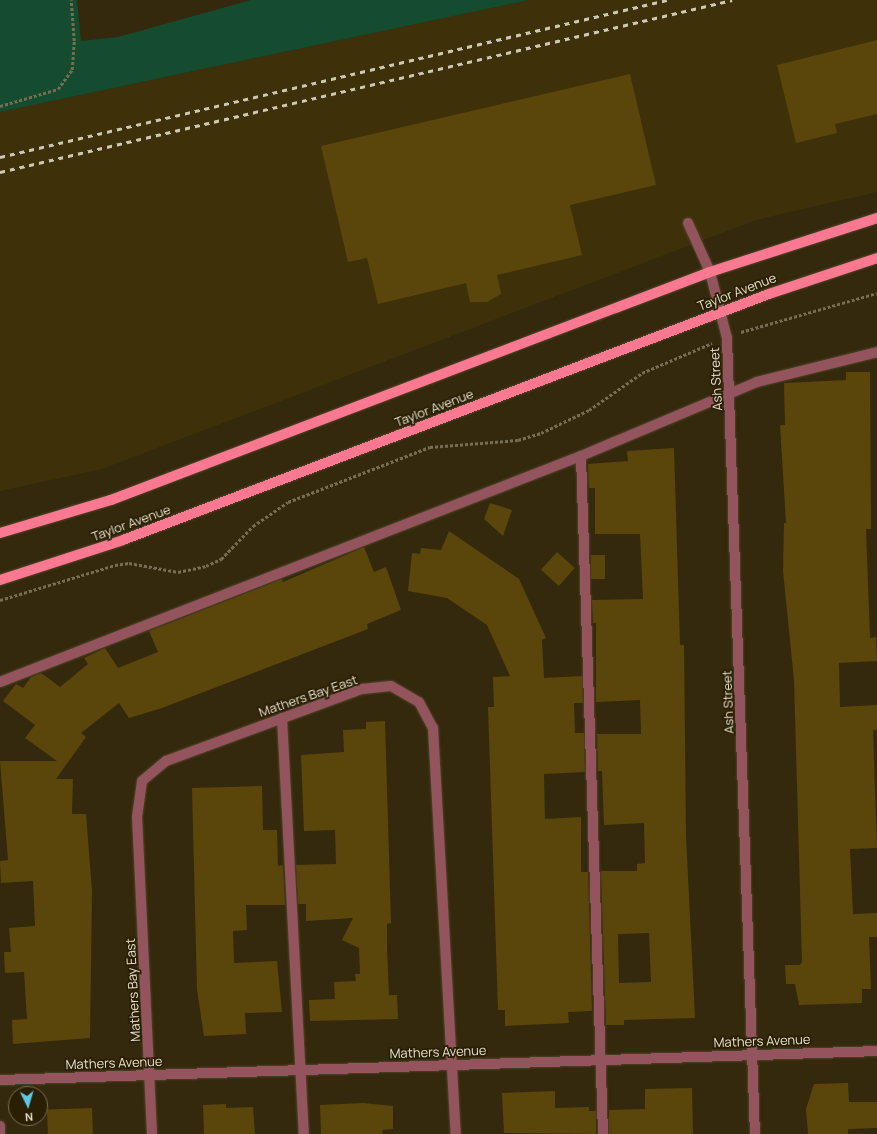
<!DOCTYPE html>
<style>
body{margin:0}
#map{position:relative;width:877px;height:1134px;overflow:hidden;background:#34290c;font-family:Manrope,sans-serif}
div>[style]{position:absolute}
.built>*{inset:0;background:#3e310a}
.green>*{inset:0;background:#154b2f}
.building>*{inset:0;background:#5a460b;transform-origin:0 0}
.path>*{height:2.5px;margin-top:-1.25px;transform-origin:0;background:repeating-linear-gradient(90deg,#766d55 0 3px,transparent 0 5px)}
.roads{filter:drop-shadow(0 0 1px #51462b) drop-shadow(0 0 1px #51462b)}
.minor>*{height:10px;margin:-5px;padding:0 5px;transform-origin:5px;border-radius:5px;background:#94545e}
.major>*{height:10px;margin:-5px;padding:0 5px;transform-origin:5px;border-radius:5px;background:#fb7990}
.rail>*{height:3px;margin-top:-1.5px;transform-origin:0;background:repeating-linear-gradient(90deg,#cfc8b6 0 5px,transparent 0 10px)}
span{translate:-50% -50%;white-space:nowrap;text-align:center;line-height:1.15;-webkit-text-stroke:3.5px #2a1f02;paint-order:stroke}
.street-label{font-size:13px;color:#e7e1d0}
.north{position:absolute;left:8px;top:1086px;width:40px;height:40px;box-sizing:border-box;background:#2a1f02;border:1px solid #766d54;border-radius:50%;rotate:175deg;font-size:11px;font-weight:700;line-height:16px;text-align:center;color:#e7e1d0}
.north::after{content:'';display:block;margin:auto;width:14px;height:18px;background:#5cc7e7;clip-path:polygon(50% 0,100% 100%,50% 72%,0 100%)}
</style>
<div id="map">
<div class="built">
<i style="clip-path:polygon(529px 0,877px 0,877px 192px,756px 220px,102px 469px,0 491px,0 112px)"></i>
</div>
<div class="green">
<i style="clip-path:polygon(0 0,77px 0,81px 41px,118px 37px,251px 0,529px 0,0 112px)"></i>
</div>
<div class="building">
<i style="clip-path:polygon(877px 40px,877px 114px,835px 124px,837px 133px,796px 143px,777px 65px)"></i>
<i style="clip-path:polygon(630px 74px,656px 185px,570px 205px,582px 255px,497px 275px,501px 294px,487px 302px,470px 302px,466px 283px,378px 304px,367px 258px,348px 262px,321px 146px)"></i>
<i style="clip-path:polygon(846px 372px,870px 372px,871px 529px,866px 529px,870px 638px,876px 637px,877px 661px,839px 663px,840px 707px,877px 705px,877px 730px,873px 730px,877px 848px,850px 849px,853px 914px,877px 913px,877px 937px,869px 937px,871px 989px,862px 989px,862px 1003px,799px 1005px,795px 984px,786px 984px,785px 965px,800px 965px,802px 962px,794px 680px,783px 571px,784px 523px,786px 523px,780px 425px,785px 425px,784px 383px,846px 380px)"></i>
<i style="clip-path:polygon(evenodd,674px 448px,680px 645px,684px 645px,686px 836px,695px 1018px,624px 1020px,624px 1025px,606px 1025px,601px 871px,637px 871px,637px 864px,645px 863px,644px 823px,604px 825px,602px 771px,598px 771px,597px 734px,641px 734px,640px 700px,596px 702px,596px 623px,593px 623px,592px 600px,643px 599px,640px 534px,595px 534px,595px 488px,589px 488px,588px 464px,628px 461px,627px 451px,674px 448px,649px 933px,651px 982px,619px 983px,618px 934px,649px 933px)"></i>
<i style="clip-path:polygon(490px 503px,512px 510px,503px 536px,484px 519px)"></i>
<i style="clip-path:polygon(449px 531px,519px 579px,546px 638px,542px 640px,544px 678px,582px 676px,583px 703px,574px 703px,575px 733px,584px 733px,585px 772px,544px 774px,545px 819px,581px 817px,581px 872px,588px 872px,592px 1011px,568px 1012px,569px 1023px,505px 1026px,505px 1010px,498px 1010px,488px 707px,494px 707px,493px 677px,510px 676px,487px 625px,447px 598px,408px 591px,412px 553px,420px 554px,421px 548px,441px 550px)"></i>
<i style="clip-path:polygon(364px 547px,374px 572px,386px 567px,401px 610px,367px 624px,368px 629px,162px 708px,129px 718px,119px 703px,81px 733px,86px 737px,56px 779px,73px 779px,72px 814px,86px 814px,92px 891px,90px 1038px,13px 1044px,12px 1020px,27px 1019px,24px 972px,5px 973px,4px 952px,11px 952px,9px 928px,35px 926px,33px 881px,1px 883px,0 861px,8px 860px,0 761px,57px 761px,25px 738px,35px 725px,3px 701px,16px 684px,23px 688px,31px 677px,41px 673px,60px 687px,88px 664px,84px 658px,105px 648px,118px 668px,158px 652px,149px 631px,282px 579px,283px 582px)"></i>
<i style="left:557px;top:552px;width:24px;height:24px;rotate:42deg"></i>
<i style="left:591px;top:555px;width:14px;height:24px"></i>
<i style="clip-path:polygon(385px 721px,391px 923px,387px 924px,387px 948px,389px 995px,397px 995px,398px 1019px,310px 1021px,309px 1000px,335px 999px,334px 982px,356px 981px,355px 974px,360px 974px,359px 948px,342px 940px,353px 918px,306px 921px,306px 904px,298px 904px,296px 865px,336px 864px,335px 830px,304px 831px,301px 755px,344px 752px,343px 730px,366px 729px,366px 722px)"></i>
<i style="clip-path:polygon(262px 786px,263px 830px,277px 830px,278px 866px,283px 865px,285px 905px,246px 905px,247px 930px,233px 931px,234px 963px,277px 961px,282px 1012px,245px 1013px,246px 1034px,204px 1036px,197px 990px,192px 788px)"></i>
<i style="clip-path:polygon(848px 1083px,849px 1102px,877px 1102px,877px 1128px,848px 1129px,848px 1134px,808px 1134px,806px 1109px,814px 1084px)"></i>
<i style="clip-path:polygon(692px 1088px,693px 1134px,609px 1134px,609px 1110px,645px 1109px,645px 1089px)"></i>
<i style="clip-path:polygon(555px 1091px,555px 1108px,589px 1107px,589px 1111px,596px 1111px,596px 1134px,504px 1133px,502px 1093px)"></i>
<i style="clip-path:polygon(363px 1103px,393px 1106px,393px 1129px,382px 1130px,383px 1134px,321px 1134px,320px 1105px)"></i>
<i style="clip-path:polygon(226px 1104px,226px 1108px,253px 1107px,255px 1134px,204px 1134px,203px 1105px)"></i>
<i style="left:92px;top:1108px;width:26px;height:45px;rotate:88deg"></i>
</div>
<div class="path">
<i style="left:0;top:106px;width:60px;rotate:-16.3deg"></i>
<i style="left:58px;top:89px;width:24px;rotate:-54deg"></i>
<i style="left:72px;top:70px;width:29px;rotate:-86deg"></i>
<i style="left:74px;top:41px;width:41px;rotate:-94.2deg"></i>
<i style="left:741px;top:332px;width:141px;rotate:-16deg"></i>
<i style="left:0;top:600px;width:120px;rotate:-16.9deg"></i>
<i style="left:115px;top:565px;width:14px;rotate:-8deg"></i>
<i style="left:129px;top:563px;width:50px;rotate:10.4deg"></i>
<i style="left:178px;top:572px;width:29px;rotate:-12deg"></i>
<i style="left:206px;top:566px;width:17px;rotate:-25deg"></i>
<i style="left:221px;top:559px;width:46px;rotate:-45.9deg"></i>
<i style="left:253px;top:526px;width:42px;rotate:-34.4deg"></i>
<i style="left:288px;top:502px;width:152px;rotate:-21.2deg"></i>
<i style="left:430px;top:447px;width:88px;rotate:-4.5deg"></i>
<i style="left:518px;top:440px;width:24px;rotate:-17deg"></i>
<i style="left:541px;top:433px;width:53px;rotate:-25.6deg"></i>
<i style="left:589px;top:410px;width:65px;rotate:-34.9deg"></i>
<i style="left:642px;top:373px;width:76px;rotate:-23.2deg"></i>
</div>
<div class="roads">
<div class="minor">
<i style="left:688px;top:223px;width:54px;rotate:65.8deg"></i>
<i style="left:710px;top:272px;width:68px;rotate:75.6deg"></i>
<i style="left:727px;top:338px;width:796px;rotate:87.99deg"></i>
<i style="left:581px;top:456px;width:678px;rotate:88.14deg"></i>
<i style="left:0;top:682px;width:623px;rotate:-21.26deg"></i>
<i style="left:581px;top:456px;width:191px;rotate:-22.8deg"></i>
<i style="left:757px;top:382px;width:124px;rotate:-14deg"></i>
<i style="left:282px;top:718px;width:417px;rotate:87deg"></i>
<i style="left:0;top:1080px;width:877px;rotate:-1.89deg"></i>
<i style="left:0;top:1126px;width:8px;rotate:90deg"></i>
<i style="left:152px;top:1134px;width:317px;rotate:-92.7deg"></i>
<i style="left:137px;top:817px;width:36px;rotate:-82deg"></i>
<i style="left:142px;top:781px;width:31px;rotate:-40deg"></i>
<i style="left:166px;top:761px;width:209px;rotate:-20.2deg"></i>
<i style="left:362px;top:689px;width:29px;rotate:-6deg"></i>
<i style="left:391px;top:686px;width:32px;rotate:30deg"></i>
<i style="left:419px;top:702px;width:30px;rotate:62deg"></i>
<i style="left:433px;top:728px;width:407px;rotate:86.8deg"></i>
</div>
<div class="major">
<i style="left:0;top:533px;width:116px;rotate:-16.6deg"></i>
<i style="left:111px;top:500px;width:641px;rotate:-20.84deg"></i>
<i style="left:710px;top:272px;width:176px;rotate:-17.9deg"></i>
<i style="left:0;top:580px;width:129px;rotate:-18deg"></i>
<i style="left:123px;top:540px;width:691px;rotate:-20.85deg"></i>
<i style="left:769px;top:294px;width:114px;rotate:-18.4deg"></i>
</div>
</div>
<div class="rail">
<i style="left:0;top:157px;width:685px;rotate:-13.25deg"></i>
<i style="left:0;top:172px;width:752px;rotate:-13.22deg"></i>
</div>
<div class="street-label">
<span style="left:737px;top:292px;rotate:-21deg">Taylor Avenue</span>
<span style="left:716px;top:379px;rotate:-93deg">Ash Street</span>
<span style="left:434px;top:408px;rotate:-21deg">Taylor Avenue</span>
<span style="left:131px;top:523px;rotate:-20deg">Taylor Avenue</span>
<span style="left:308px;top:696px;rotate:-19deg">Mathers Bay East</span>
<span style="left:728px;top:702px;rotate:-92deg">Ash Street</span>
<span style="left:133px;top:990px;rotate:-93deg">Mathers Bay East</span>
<span style="left:762px;top:1041px;rotate:-2deg">Mathers Avenue</span>
<span style="left:438px;top:1052px;rotate:-2deg">Mathers Avenue</span>
<span style="left:114px;top:1063px;rotate:-2deg">Mathers Avenue</span>
</div>
<div class="north">N</div>
</div>
